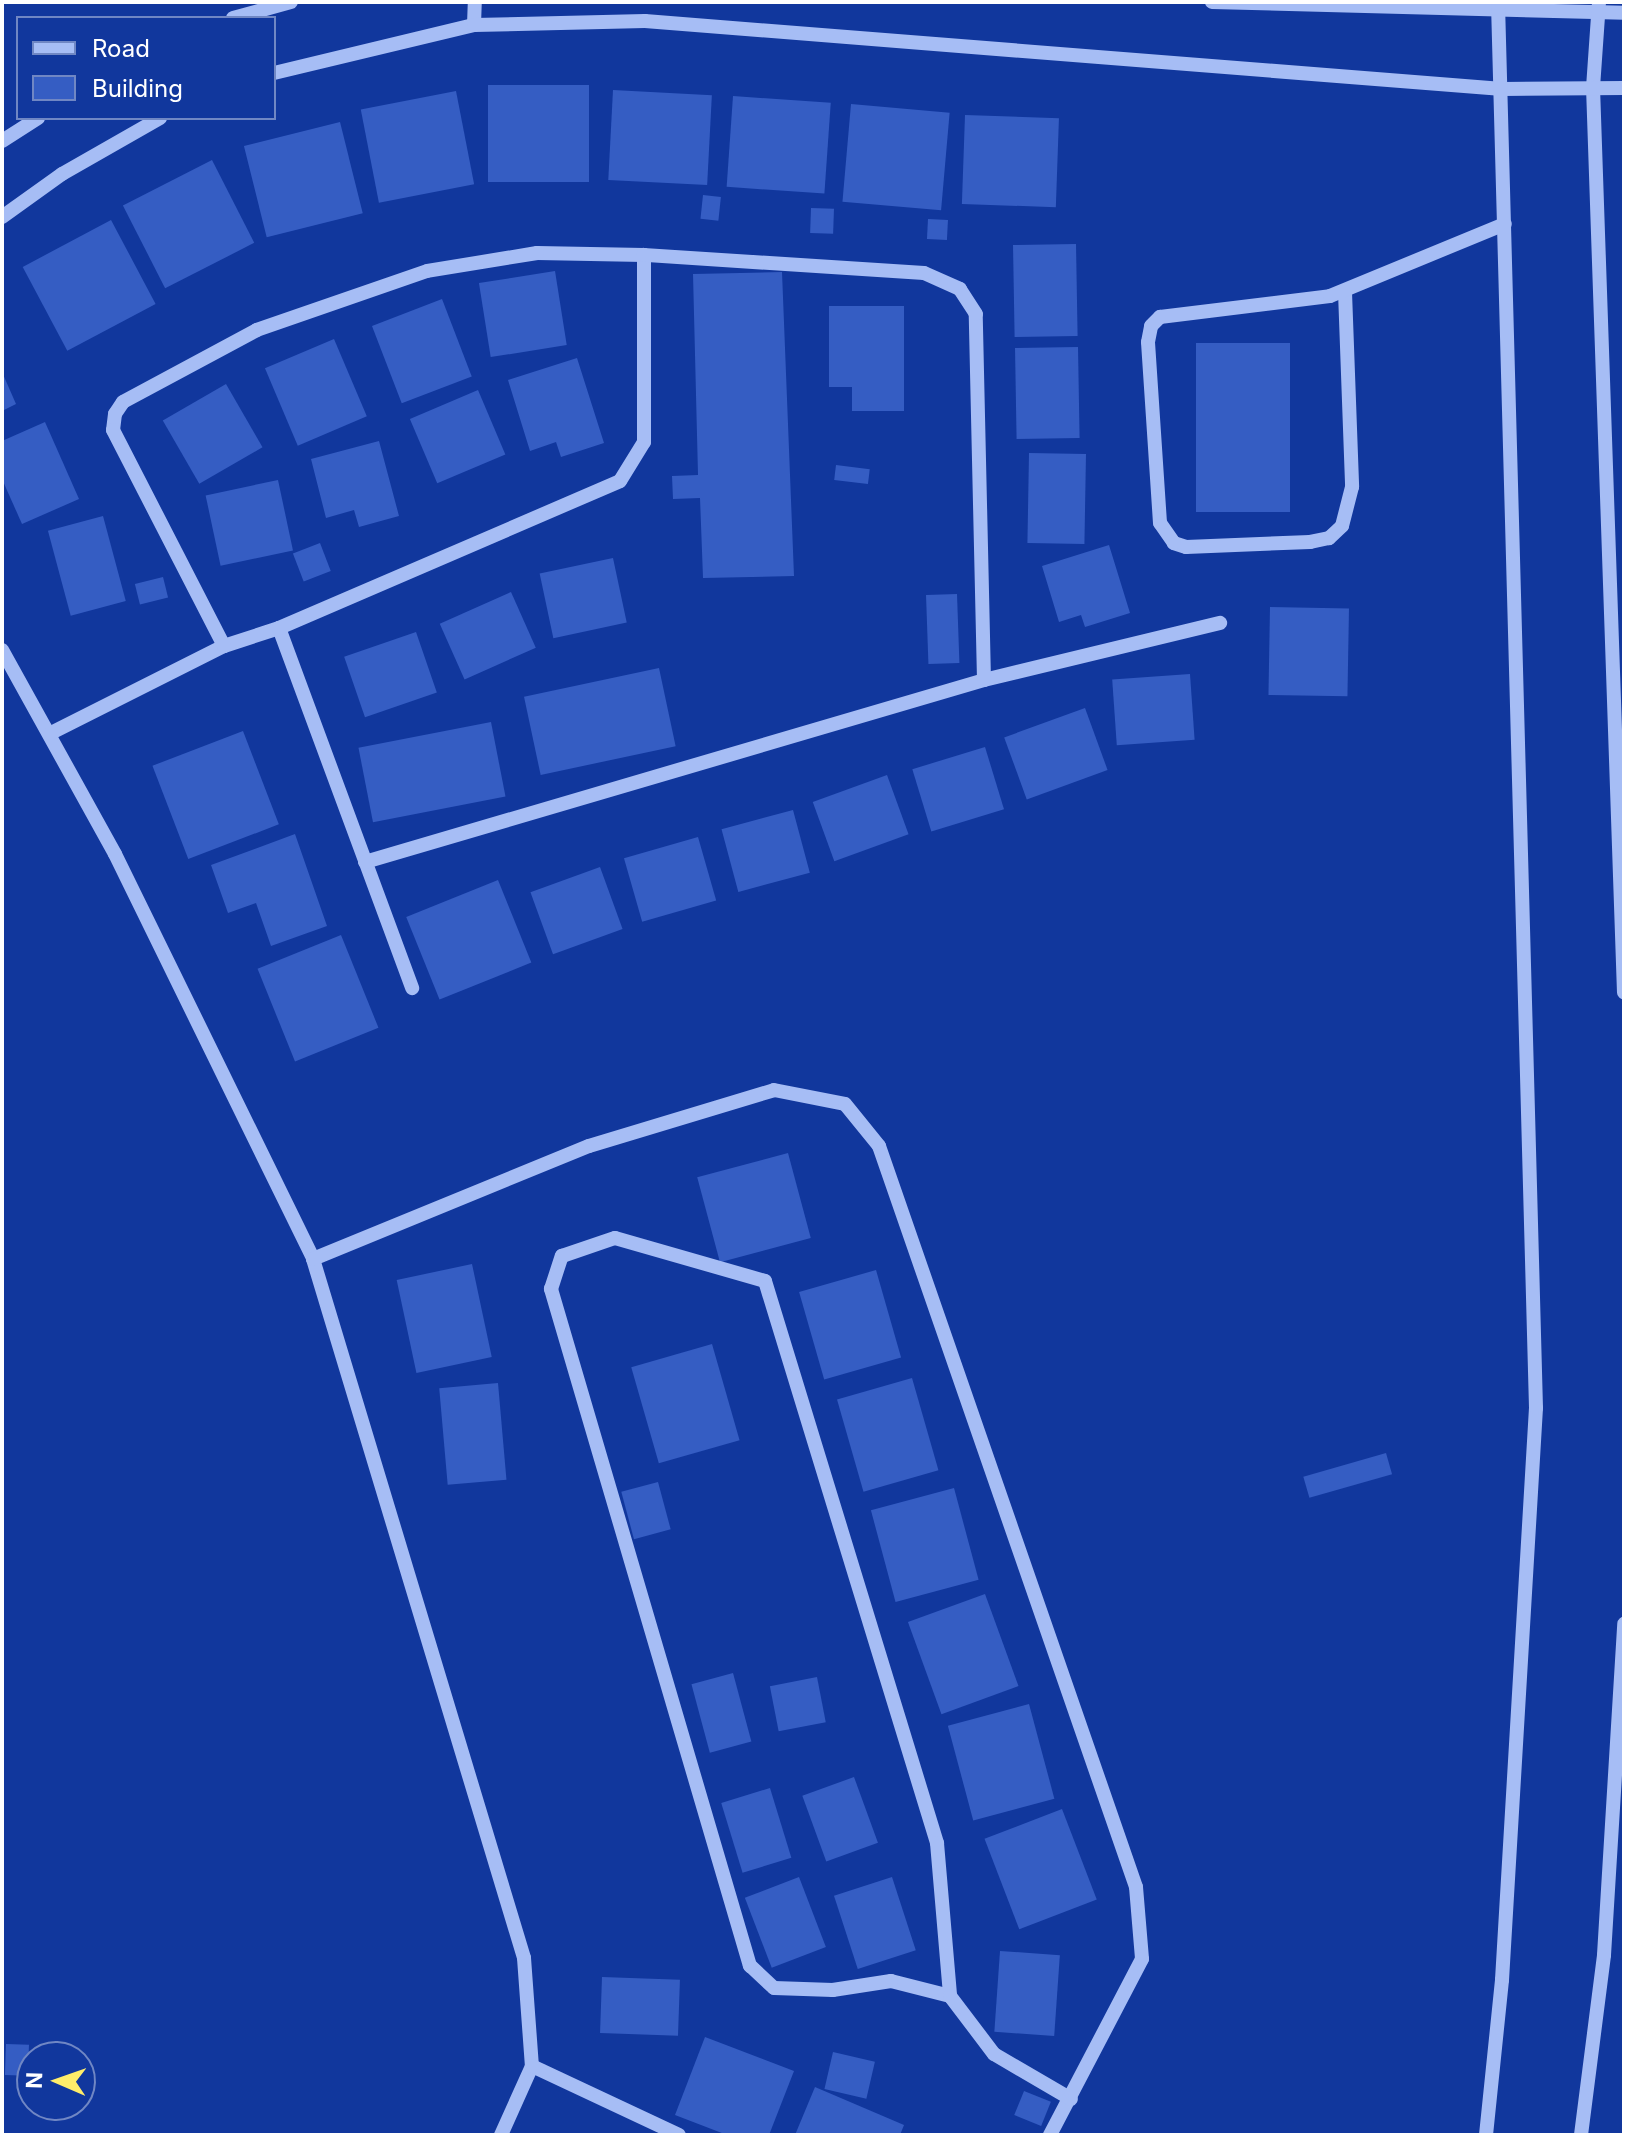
<!DOCTYPE html>
<style>
body{margin:0}
#map{position:relative;width:1626px;height:2137px;overflow:hidden;background:#11379d;font-family:Inter,sans-serif}
div>[style]{position:absolute}
.building>*{inset:0;background:#355dc3;transform-origin:0 0}
.minor>*{height:14px;margin:-7px;padding:0 7px;transform-origin:7px;border-radius:7px;background:#a6bdf5}
span{translate:-50% -50%;white-space:nowrap;text-align:center;line-height:1.15;-webkit-text-stroke:8px #11379d;paint-order:stroke}
.frame{position:absolute;inset:0;border:4px solid #fff;pointer-events:none}
.legend{position:absolute;left:16px;top:16px;width:260px;height:104px;box-sizing:border-box;background:#11379d;border:2px solid #7087c4;margin:0;padding:10px 14px;list-style:none;font-size:24px;color:#fff}
.legend li{display:flex;align-items:center;gap:16px;height:40px}
.legend b{width:40px;border:2px solid #7087c4}
.north{position:absolute;left:16px;top:2041px;width:80px;height:80px;box-sizing:border-box;background:#11379d;border:2px solid #7087c4;border-radius:50%;rotate:272deg;font-size:22px;font-weight:700;line-height:32px;text-align:center;color:#fff}
.north::after{content:'';display:block;margin:auto;width:28px;height:36px;background:#ffed6a;clip-path:polygon(50% 0,100% 100%,50% 72%,0 100%)}
</style>
<div id="map">
<div class="building">
<i style="left:589px;top:85px;width:97px;height:101px;rotate:90deg"></i>
<i style="left:613px;top:90px;width:99px;height:90px;rotate:3deg"></i>
<i style="left:456px;top:91px;width:95px;height:97px;rotate:79deg"></i>
<i style="left:733px;top:96px;width:98px;height:91px;rotate:4deg"></i>
<i style="left:851px;top:104px;width:99px;height:98px;rotate:5deg"></i>
<i style="left:965px;top:115px;width:94px;height:89px;rotate:2deg"></i>
<i style="left:340px;top:122px;width:94px;height:99px;rotate:76deg"></i>
<i style="left:212px;top:160px;width:93px;height:100px;rotate:63deg"></i>
<i style="left:703px;top:195px;width:18px;height:24px;rotate:6deg"></i>
<i style="left:811px;top:208px;width:23px;height:25px;rotate:2deg"></i>
<i style="left:928px;top:219px;width:20px;height:20px;rotate:3deg"></i>
<i style="left:111px;top:220px;width:95px;height:100px;rotate:62deg"></i>
<i style="left:1076px;top:244px;width:92px;height:63px;rotate:89deg"></i>
<i style="left:555px;top:271px;width:75px;height:77px;rotate:81deg"></i>
<i style="clip-path:polygon(782px 272px,794px 576px,703px 578px,700px 498px,673px 499px,672px 476px,698px 475px,693px 274px)"></i>
<i style="left:442px;top:299px;width:83px;height:75px;rotate:69deg"></i>
<i style="clip-path:polygon(829px 306px,904px 306px,904px 411px,852px 411px,852px 387px,829px 387px)"></i>
<i style="left:334px;top:339px;width:84px;height:75px;rotate:67deg"></i>
<i style="left:1196px;top:343px;width:94px;height:169px"></i>
<i style="left:1078px;top:347px;width:91px;height:63px;rotate:89deg"></i>
<i style="clip-path:polygon(577px 358px,604px 443px,561px 457px,556px 442px,530px 451px,508px 380px)"></i>
<i style="clip-path:polygon(2px 372px,16px 404px,2px 411px)"></i>
<i style="left:226px;top:384px;width:73px;height:73px;rotate:60deg"></i>
<i style="left:478px;top:390px;width:70px;height:74px;rotate:67deg"></i>
<i style="clip-path:polygon(45px 422px,79px 499px,22px 524px,2px 479px,2px 441px)"></i>
<i style="clip-path:polygon(379px 441px,399px 516px,359px 527px,354px 510px,326px 518px,311px 459px)"></i>
<i style="left:1029px;top:453px;width:57px;height:90px;rotate:1deg"></i>
<i style="left:836px;top:465px;width:34px;height:15px;rotate:7deg"></i>
<i style="left:278px;top:480px;width:72px;height:74px;rotate:78deg"></i>
<i style="left:103px;top:516px;width:88px;height:57px;rotate:75deg"></i>
<i style="left:320px;top:543px;width:30px;height:29px;rotate:69deg"></i>
<i style="clip-path:polygon(1109px 545px,1130px 613px,1085px 627px,1081px 615px,1059px 622px,1042px 566px)"></i>
<i style="left:613px;top:558px;width:66px;height:75px;rotate:78deg"></i>
<i style="left:163px;top:577px;width:21px;height:29px;rotate:76deg"></i>
<i style="left:511px;top:592px;width:61px;height:78px;rotate:66deg"></i>
<i style="left:957px;top:594px;width:69px;height:31px;rotate:88deg"></i>
<i style="left:1270px;top:607px;width:79px;height:88px;rotate:1deg"></i>
<i style="left:416px;top:632px;width:64px;height:76px;rotate:71deg"></i>
<i style="left:659px;top:668px;width:80px;height:138px;rotate:78deg"></i>
<i style="left:1190px;top:674px;width:66px;height:78px;rotate:86deg"></i>
<i style="left:1085px;top:708px;width:66px;height:86px;rotate:70deg"></i>
<i style="left:491px;top:722px;width:76px;height:135px;rotate:79deg"></i>
<i style="left:243px;top:731px;width:100px;height:97px;rotate:69deg"></i>
<i style="left:985px;top:747px;width:65px;height:76px;rotate:73deg"></i>
<i style="left:887px;top:775px;width:63px;height:79px;rotate:70deg"></i>
<i style="left:793px;top:810px;width:65px;height:74px;rotate:75deg"></i>
<i style="clip-path:polygon(295px 834px,327px 926px,271px 946px,256px 903px,228px 913px,211px 865px)"></i>
<i style="left:698px;top:837px;width:66px;height:77px;rotate:74deg"></i>
<i style="left:600px;top:867px;width:66px;height:74px;rotate:70deg"></i>
<i style="left:498px;top:880px;width:89px;height:99px;rotate:68deg"></i>
<i style="left:341px;top:935px;width:100px;height:90px;rotate:68deg"></i>
<i style="left:788px;top:1153px;width:88px;height:94px;rotate:75deg"></i>
<i style="left:472px;top:1264px;width:95px;height:77px;rotate:78deg"></i>
<i style="left:876px;top:1270px;width:91px;height:80px;rotate:74deg"></i>
<i style="left:712px;top:1344px;width:100px;height:84px;rotate:74deg"></i>
<i style="left:912px;top:1378px;width:96px;height:78px;rotate:74deg"></i>
<i style="left:498px;top:1383px;width:97px;height:59px;rotate:85deg"></i>
<i style="left:1386px;top:1453px;width:22px;height:86px;rotate:74deg"></i>
<i style="left:658px;top:1482px;width:49px;height:38px;rotate:75deg"></i>
<i style="left:954px;top:1488px;width:95px;height:86px;rotate:75deg"></i>
<i style="left:985px;top:1594px;width:98px;height:82px;rotate:70deg"></i>
<i style="left:733px;top:1673px;width:71px;height:43px;rotate:75deg"></i>
<i style="left:817px;top:1677px;width:46px;height:48px;rotate:79deg"></i>
<i style="left:1029px;top:1704px;width:98px;height:84px;rotate:75deg"></i>
<i style="left:854px;top:1777px;width:70px;height:55px;rotate:70deg"></i>
<i style="left:770px;top:1788px;width:73px;height:51px;rotate:73deg"></i>
<i style="left:1062px;top:1809px;width:97px;height:83px;rotate:69deg"></i>
<i style="left:799px;top:1877px;width:75px;height:58px;rotate:69deg"></i>
<i style="left:892px;top:1877px;width:77px;height:61px;rotate:72deg"></i>
<i style="left:1000px;top:1951px;width:60px;height:81px;rotate:4deg"></i>
<i style="left:602px;top:1977px;width:78px;height:56px;rotate:2deg"></i>
<i style="clip-path:polygon(705px 2037px,794px 2071px,769px 2135px,727px 2135px,675px 2115px)"></i>
<i style="left:6px;top:2044px;width:23px;height:31px;rotate:2deg"></i>
<i style="left:833px;top:2052px;width:43px;height:38px;rotate:13deg"></i>
<i style="clip-path:polygon(815px 2087px,904px 2125px,900px 2135px,795px 2135px)"></i>
<i style="left:1024px;top:2091px;width:29px;height:26px;rotate:22deg"></i>
</div>
<div class="minor">
<i style="left:1212px;top:2px;width:412px;rotate:1.5deg"></i>
<i style="left:1599px;top:2px;width:85px;rotate:94deg"></i>
<i style="left:1593px;top:87px;width:906px;rotate:88.04deg"></i>
<i style="left:233px;top:18px;width:60px;rotate:-15.4deg"></i>
<i style="left:474px;top:25px;width:23px;rotate:-88deg"></i>
<i style="left:274px;top:73px;width:206px;rotate:-13.5deg"></i>
<i style="left:474px;top:25px;width:171px;rotate:-1.3deg"></i>
<i style="left:645px;top:21px;width:860px;rotate:4.54deg"></i>
<i style="left:1502px;top:89px;width:122px;rotate:-0.5deg"></i>
<i style="left:2px;top:141px;width:43px;rotate:-32.6deg"></i>
<i style="left:2px;top:217px;width:74px;rotate:-35.6deg"></i>
<i style="left:62px;top:174px;width:113px;rotate:-29.7deg"></i>
<i style="left:1345px;top:292px;width:195px;rotate:87.9deg"></i>
<i style="left:1352px;top:487px;width:40px;rotate:104.4deg"></i>
<i style="left:1342px;top:526px;width:18px;rotate:137deg"></i>
<i style="left:1329px;top:538px;width:19px;rotate:168deg"></i>
<i style="left:1310px;top:542px;width:124px;rotate:177.7deg"></i>
<i style="left:1186px;top:547px;width:13px;rotate:-162deg"></i>
<i style="left:1174px;top:543px;width:24px;rotate:-125deg"></i>
<i style="left:1160px;top:523px;width:181px;rotate:-93.8deg"></i>
<i style="left:1148px;top:342px;width:16px;rotate:-79deg"></i>
<i style="left:1151px;top:326px;width:13px;rotate:-45deg"></i>
<i style="left:1160px;top:317px;width:171px;rotate:-7deg"></i>
<i style="left:1330px;top:296px;width:189px;rotate:-22.4deg"></i>
<i style="left:279px;top:628px;width:384px;rotate:69.7deg"></i>
<i style="left:2px;top:650px;width:233px;rotate:61deg"></i>
<i style="left:115px;top:854px;width:451px;rotate:63.9deg"></i>
<i style="left:313px;top:1259px;width:730px;rotate:73.2deg"></i>
<i style="left:524px;top:1958px;width:108px;rotate:85.8deg"></i>
<i style="left:532px;top:2066px;width:76px;rotate:114.2deg"></i>
<i style="left:984px;top:680px;width:243px;rotate:-13.6deg"></i>
<i style="left:51px;top:733px;width:194px;rotate:-26.7deg"></i>
<i style="left:224px;top:646px;width:58px;rotate:-18.1deg"></i>
<i style="left:279px;top:628px;width:371px;rotate:-23.3deg"></i>
<i style="left:620px;top:481px;width:46px;rotate:-58.4deg"></i>
<i style="left:644px;top:442px;width:187px;rotate:-90deg"></i>
<i style="left:644px;top:255px;width:107px;rotate:-178.9deg"></i>
<i style="left:537px;top:253px;width:111px;rotate:170.7deg"></i>
<i style="left:427px;top:271px;width:180px;rotate:160.9deg"></i>
<i style="left:257px;top:330px;width:152px;rotate:151.8deg"></i>
<i style="left:123px;top:402px;width:14px;rotate:124deg"></i>
<i style="left:115px;top:414px;width:16px;rotate:97deg"></i>
<i style="left:113px;top:430px;width:243px;rotate:62.8deg"></i>
<i style="left:365px;top:862px;width:645px;rotate:-16.38deg"></i>
<i style="left:984px;top:680px;width:366px;rotate:-91.3deg"></i>
<i style="left:976px;top:314px;width:30px;rotate:-123deg"></i>
<i style="left:960px;top:289px;width:39px;rotate:-156deg"></i>
<i style="left:924px;top:273px;width:281px;rotate:-176.3deg"></i>
<i style="left:313px;top:1259px;width:298px;rotate:-22.3deg"></i>
<i style="left:589px;top:1146px;width:193px;rotate:-16.8deg"></i>
<i style="left:774px;top:1090px;width:72px;rotate:11.2deg"></i>
<i style="left:845px;top:1104px;width:54px;rotate:51deg"></i>
<i style="left:879px;top:1146px;width:784px;rotate:70.87deg"></i>
<i style="left:1136px;top:1887px;width:72px;rotate:85.2deg"></i>
<i style="left:1142px;top:1959px;width:199px;rotate:117.6deg"></i>
<i style="left:950px;top:1996px;width:61px;rotate:-165.7deg"></i>
<i style="left:891px;top:1981px;width:59px;rotate:171.2deg"></i>
<i style="left:833px;top:1990px;width:59px;rotate:-178.1deg"></i>
<i style="left:774px;top:1988px;width:33px;rotate:-137deg"></i>
<i style="left:750px;top:1966px;width:706px;rotate:-106.38deg"></i>
<i style="left:551px;top:1289px;width:35px;rotate:-72deg"></i>
<i style="left:562px;top:1256px;width:56px;rotate:-18.8deg"></i>
<i style="left:615px;top:1238px;width:156px;rotate:16deg"></i>
<i style="left:765px;top:1281px;width:588px;rotate:72.98deg"></i>
<i style="left:937px;top:1843px;width:154px;rotate:85.1deg"></i>
<i style="left:950px;top:1996px;width:73px;rotate:52.8deg"></i>
<i style="left:994px;top:2054px;width:89px;rotate:30.3deg"></i>
<i style="left:532px;top:2066px;width:162px;rotate:25.1deg"></i>
<i style="left:1486px;top:2135px;width:156px;rotate:-84.1deg"></i>
<i style="left:1502px;top:1980px;width:573px;rotate:-86.6deg"></i>
<i style="left:1536px;top:1408px;width:1407px;rotate:-91.55deg"></i>
<i style="left:1581px;top:2135px;width:181px;rotate:-82.7deg"></i>
<i style="left:1604px;top:1955px;width:332px;rotate:-86.5deg"></i>
</div>
<div class="frame"></div>
<ul class="legend">
<li><b style="height:10px;background:#a6bdf5"></b>Road</li>
<li><b style="height:22px;background:#355dc3"></b>Building</li>
</ul>
<div class="north">N</div>
</div>
